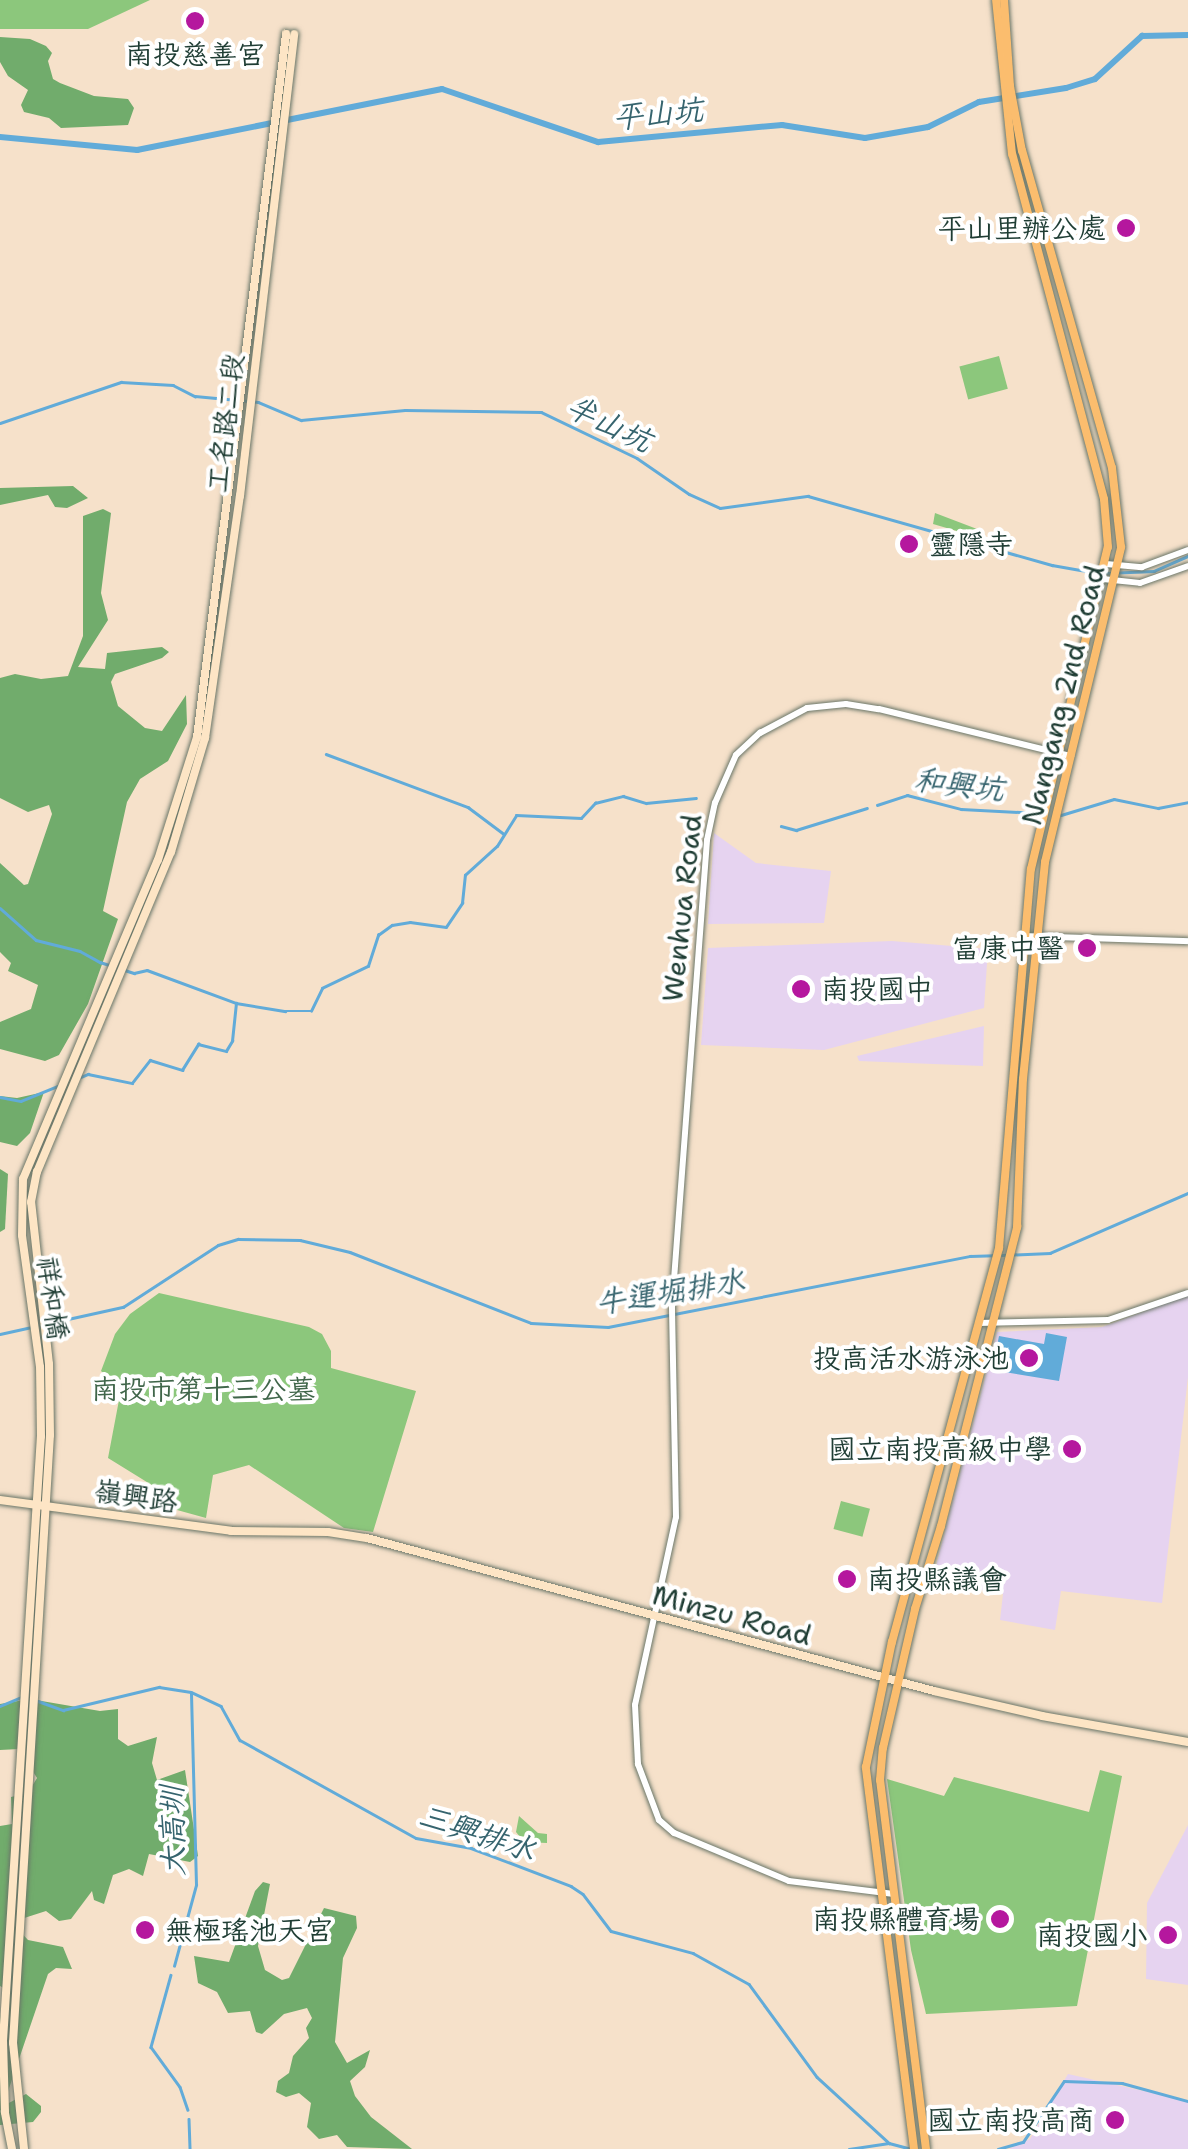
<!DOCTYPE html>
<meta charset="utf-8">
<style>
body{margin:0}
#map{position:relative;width:1188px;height:2149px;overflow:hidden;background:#f6e1ca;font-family:"Shantell Sans","LXGW WenKai TC",sans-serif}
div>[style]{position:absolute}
.built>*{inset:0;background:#e6d3f0}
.green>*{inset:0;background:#8cc77c;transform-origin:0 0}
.forest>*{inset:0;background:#71ac6c}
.water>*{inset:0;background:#61abd9}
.stream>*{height:2.5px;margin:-1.25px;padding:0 1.25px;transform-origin:1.25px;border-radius:1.25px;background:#61abd9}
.canal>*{height:6px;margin:-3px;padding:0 3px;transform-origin:3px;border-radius:3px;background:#61abd9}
.roads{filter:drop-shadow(0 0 2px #6a7668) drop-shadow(0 0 2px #6a7668)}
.tertiary>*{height:6px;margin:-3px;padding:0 3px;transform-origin:3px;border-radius:3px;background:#fff}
.secondary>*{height:8px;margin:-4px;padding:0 4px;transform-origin:4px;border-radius:4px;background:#fde5c5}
.primary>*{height:8px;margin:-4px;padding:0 4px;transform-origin:4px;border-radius:4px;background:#fbbd6e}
.dots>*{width:28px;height:28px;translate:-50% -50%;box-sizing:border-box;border:5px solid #fff;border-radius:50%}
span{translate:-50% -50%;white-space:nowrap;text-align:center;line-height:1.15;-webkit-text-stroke:8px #fff;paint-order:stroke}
.poi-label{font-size:28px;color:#1f3d34}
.right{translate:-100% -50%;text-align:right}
.left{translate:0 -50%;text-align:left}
.street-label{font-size:28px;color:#1f3d34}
.park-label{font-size:28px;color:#40664a}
.water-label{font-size:30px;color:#36646e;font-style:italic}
</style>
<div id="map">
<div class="built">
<i style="clip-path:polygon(714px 833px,756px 863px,831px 871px,824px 923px,708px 924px)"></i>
<i style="clip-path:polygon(892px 941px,988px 949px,984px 1008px,824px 1050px,701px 1045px,708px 948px)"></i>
<i style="clip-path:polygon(984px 1026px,983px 1066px,859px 1061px,857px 1056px)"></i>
<i style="clip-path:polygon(1188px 1295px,1188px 1377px,1162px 1603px,1061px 1591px,1055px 1630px,1000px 1620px,1003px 1594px,932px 1581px,997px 1332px,1102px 1327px)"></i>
<i style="clip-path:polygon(1188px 1825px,1188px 1985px,1146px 1979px,1147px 1903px)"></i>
<i style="clip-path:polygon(1068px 2074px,1188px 2101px,1188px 2149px,1009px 2149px,1030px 2139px)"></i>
</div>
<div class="green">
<i style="clip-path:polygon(0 0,150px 0,88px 29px,0 29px)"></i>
<i style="left:999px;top:356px;width:34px;height:41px;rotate:75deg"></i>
<i style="clip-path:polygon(935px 513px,977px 529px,974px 536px,933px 524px)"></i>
<i style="clip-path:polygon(159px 1293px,309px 1327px,322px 1334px,331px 1351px,331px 1368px,416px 1391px,373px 1532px,344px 1528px,249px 1465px,213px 1475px,206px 1518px,177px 1510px,163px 1492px,108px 1458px,119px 1400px,113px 1382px,101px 1371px,115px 1334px,130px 1314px)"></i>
<i style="left:841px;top:1501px;width:30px;height:29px;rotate:15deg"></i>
<i style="clip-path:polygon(1100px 1770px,1122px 1776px,1077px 2006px,926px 2014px,911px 1950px,887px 1779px,944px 1796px,954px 1777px,1089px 1812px)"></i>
<i style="clip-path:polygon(519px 1816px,538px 1833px,547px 1834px,547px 1843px,524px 1842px,516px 1832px)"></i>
</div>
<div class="forest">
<i style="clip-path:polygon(0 37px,30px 39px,46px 46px,52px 53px,48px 61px,53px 79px,60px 83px,94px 96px,128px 99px,134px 108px,128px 125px,61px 128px,49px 118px,24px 112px,21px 105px,28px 90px,8px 76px,0 62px)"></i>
<i style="clip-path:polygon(73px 486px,88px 498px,67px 508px,55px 507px,48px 495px,0 505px,0 488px)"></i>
<i style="clip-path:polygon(103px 509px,111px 513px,101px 593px,108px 620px,78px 667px,105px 669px,107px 653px,162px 647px,169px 652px,162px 658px,115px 674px,111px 682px,118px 706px,145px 728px,162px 731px,186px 695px,187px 724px,168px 761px,140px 779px,127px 802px,103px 911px,118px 919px,88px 1004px,59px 1055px,45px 1061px,0 1049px,0 1022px,31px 1009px,38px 985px,8px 971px,11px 963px,0 952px,0 863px,24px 885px,28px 884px,52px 814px,49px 805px,28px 812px,0 798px,0 678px,15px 674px,41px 679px,68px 676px,83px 636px,83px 516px)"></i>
<i style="clip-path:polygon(44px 1092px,30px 1133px,17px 1146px,0 1142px,0 1096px,17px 1098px)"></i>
<i style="clip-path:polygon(0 1169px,8px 1174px,5px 1229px,0 1232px)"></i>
<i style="clip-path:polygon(30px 1699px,100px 1711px,118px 1709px,118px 1739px,128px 1746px,157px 1737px,152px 1763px,157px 1780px,185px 1770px,198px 1856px,190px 1862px,149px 1854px,143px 1876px,129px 1869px,113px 1875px,104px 1904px,94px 1900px,92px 1891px,71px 1919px,59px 1921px,46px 1911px,18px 1920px,15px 1926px,28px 1940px,63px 1947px,72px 1969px,56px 1968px,48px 1974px,4px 2103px,3px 2106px,26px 2094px,41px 2106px,41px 2112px,33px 2122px,0 2125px,0 2017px,9px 1991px,0 1986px,0 1826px,12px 1824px,11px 1797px,28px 1793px,37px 1778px,19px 1749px,0 1750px,0 1704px)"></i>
<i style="clip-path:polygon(263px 1882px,270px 1884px,258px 1946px,265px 1970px,282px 1980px,289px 1978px,324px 1908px,356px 1916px,357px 1928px,343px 1958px,335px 2042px,347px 2063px,370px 2050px,365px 2067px,350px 2081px,355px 2096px,371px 2117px,412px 2149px,347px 2147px,337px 2135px,319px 2139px,307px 2127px,311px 2103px,299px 2093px,286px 2097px,276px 2092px,278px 2081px,289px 2073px,293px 2056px,309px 2038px,306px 2028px,312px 2018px,307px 2008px,284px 2014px,262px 2034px,256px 2032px,250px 2011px,228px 2013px,217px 1992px,198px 1983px,194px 1956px,229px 1962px,255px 1891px)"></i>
</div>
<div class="water">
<i style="clip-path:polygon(1046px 1333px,1067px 1337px,1059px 1381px,992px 1370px,999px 1336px,1044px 1344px)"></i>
</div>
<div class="stream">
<i style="left:0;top:423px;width:128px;rotate:-18.7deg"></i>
<i style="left:121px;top:382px;width:52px;rotate:3.3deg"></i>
<i style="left:173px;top:385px;width:25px;rotate:27deg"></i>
<i style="left:195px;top:396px;width:63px;rotate:5.4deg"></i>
<i style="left:258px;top:402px;width:47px;rotate:22.7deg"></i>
<i style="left:301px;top:420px;width:104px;rotate:-5.5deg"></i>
<i style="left:405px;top:410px;width:136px;rotate:0.8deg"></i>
<i style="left:541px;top:412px;width:106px;rotate:25.6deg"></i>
<i style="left:637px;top:458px;width:63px;rotate:34.7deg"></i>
<i style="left:689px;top:494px;width:34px;rotate:24deg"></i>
<i style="left:720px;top:508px;width:89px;rotate:-7.8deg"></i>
<i style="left:808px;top:496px;width:254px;rotate:15.8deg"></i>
<i style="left:1052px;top:565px;width:47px;rotate:9.9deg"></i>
<i style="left:1106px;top:573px;width:48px;rotate:-2.4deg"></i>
<i style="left:1154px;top:571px;width:37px;rotate:-24deg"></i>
<i style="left:326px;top:754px;width:152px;rotate:20.5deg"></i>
<i style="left:468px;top:807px;width:45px;rotate:36.9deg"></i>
<i style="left:877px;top:805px;width:32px;rotate:-18deg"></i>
<i style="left:907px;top:795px;width:56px;rotate:14.5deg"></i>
<i style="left:961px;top:809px;width:77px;rotate:3deg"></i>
<i style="left:1061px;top:815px;width:55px;rotate:-16.8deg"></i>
<i style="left:1114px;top:799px;width:45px;rotate:11.6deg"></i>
<i style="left:1158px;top:808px;width:31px;rotate:-11deg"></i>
<i style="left:781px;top:826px;width:16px;rotate:15deg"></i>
<i style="left:796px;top:830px;width:74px;rotate:-17.2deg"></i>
<i style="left:0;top:908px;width:48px;rotate:41.6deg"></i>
<i style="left:36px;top:940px;width:45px;rotate:14deg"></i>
<i style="left:80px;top:951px;width:23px;rotate:29deg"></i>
<i style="left:100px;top:962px;width:36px;rotate:18deg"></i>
<i style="left:134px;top:973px;width:13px;rotate:-13deg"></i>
<i style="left:147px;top:970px;width:95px;rotate:20.3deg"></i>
<i style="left:236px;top:1003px;width:50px;rotate:9.3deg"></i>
<i style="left:285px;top:1011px;width:26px"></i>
<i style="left:311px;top:1011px;width:25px;rotate:-64deg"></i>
<i style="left:322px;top:988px;width:51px;rotate:-25.6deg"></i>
<i style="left:368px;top:966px;width:33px;rotate:-72deg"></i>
<i style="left:378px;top:935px;width:17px;rotate:-36deg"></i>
<i style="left:392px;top:925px;width:18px;rotate:-9deg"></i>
<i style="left:410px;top:922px;width:36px;rotate:8deg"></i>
<i style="left:446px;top:927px;width:29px;rotate:-56deg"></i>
<i style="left:462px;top:903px;width:28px;rotate:-84deg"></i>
<i style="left:465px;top:875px;width:43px;rotate:-42.2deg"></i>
<i style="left:497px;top:846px;width:36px;rotate:-58deg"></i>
<i style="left:516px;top:815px;width:65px;rotate:2.6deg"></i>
<i style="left:581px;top:818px;width:21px;rotate:-47deg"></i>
<i style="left:595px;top:803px;width:29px;rotate:-14deg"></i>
<i style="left:623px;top:796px;width:24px;rotate:17deg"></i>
<i style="left:646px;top:803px;width:50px;rotate:-5.7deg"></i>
<i style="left:81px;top:1077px;width:8px;rotate:-23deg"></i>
<i style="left:88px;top:1074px;width:45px;rotate:11.6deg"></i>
<i style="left:132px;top:1083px;width:29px;rotate:-52deg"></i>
<i style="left:150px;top:1060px;width:34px;rotate:17deg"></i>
<i style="left:182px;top:1070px;width:31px;rotate:-58deg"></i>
<i style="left:198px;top:1044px;width:29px;rotate:14deg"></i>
<i style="left:226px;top:1051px;width:12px;rotate:-59deg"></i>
<i style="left:232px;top:1041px;width:38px;rotate:-84deg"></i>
<i style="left:0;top:1097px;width:21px;rotate:11deg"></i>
<i style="left:21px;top:1101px;width:42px;rotate:-22.3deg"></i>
<i style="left:1002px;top:1255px;width:48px;rotate:-2.4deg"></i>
<i style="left:1050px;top:1253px;width:150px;rotate:-23.5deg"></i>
<i style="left:0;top:1334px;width:126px;rotate:-12.4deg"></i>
<i style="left:123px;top:1307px;width:113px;rotate:-33.1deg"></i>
<i style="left:218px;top:1245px;width:21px;rotate:-17deg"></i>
<i style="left:238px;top:1239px;width:62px;rotate:0.9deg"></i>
<i style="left:300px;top:1240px;width:51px;rotate:13.5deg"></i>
<i style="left:350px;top:1252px;width:194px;rotate:21.4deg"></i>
<i style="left:531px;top:1323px;width:77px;rotate:3deg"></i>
<i style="left:608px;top:1327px;width:369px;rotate:-11.1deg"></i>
<i style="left:970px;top:1256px;width:24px;rotate:-2deg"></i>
<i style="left:38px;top:1701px;width:27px;rotate:20deg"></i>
<i style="left:63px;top:1710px;width:99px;rotate:-13.5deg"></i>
<i style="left:159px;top:1687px;width:32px;rotate:9deg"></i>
<i style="left:191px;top:1692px;width:33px;rotate:25deg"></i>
<i style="left:221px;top:1706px;width:39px;rotate:61deg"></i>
<i style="left:240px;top:1740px;width:201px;rotate:29.1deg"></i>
<i style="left:416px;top:1838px;width:56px;rotate:10.3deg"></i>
<i style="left:471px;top:1848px;width:107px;rotate:20.8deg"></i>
<i style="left:571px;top:1886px;width:14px;rotate:34deg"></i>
<i style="left:583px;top:1894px;width:46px;rotate:52.9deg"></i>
<i style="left:611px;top:1931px;width:85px;rotate:15deg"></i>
<i style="left:693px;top:1953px;width:64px;rotate:29deg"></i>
<i style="left:749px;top:1984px;width:115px;rotate:53.8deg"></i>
<i style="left:817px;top:2077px;width:98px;rotate:42.5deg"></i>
<i style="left:0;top:1706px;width:23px;rotate:-23deg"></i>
<i style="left:174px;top:1966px;width:84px;rotate:-74.8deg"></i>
<i style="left:196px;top:1885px;width:191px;rotate:-91.5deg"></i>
<i style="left:171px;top:1975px;width:75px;rotate:105.5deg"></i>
<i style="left:151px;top:2047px;width:49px;rotate:54.1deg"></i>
<i style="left:180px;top:2087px;width:24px;rotate:71deg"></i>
<i style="left:189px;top:2119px;width:30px;rotate:88deg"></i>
<i style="left:849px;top:2149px;width:40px;rotate:-8.5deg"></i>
<i style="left:889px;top:2143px;width:20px;rotate:15deg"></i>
<i style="left:998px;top:2149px;width:26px;rotate:-16deg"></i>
<i style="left:1023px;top:2142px;width:73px;rotate:-56.1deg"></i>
<i style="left:1064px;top:2081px;width:58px;rotate:2deg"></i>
<i style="left:1122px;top:2083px;width:68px;rotate:15.3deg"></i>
</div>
<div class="canal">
<i style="left:0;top:137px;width:138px;rotate:5.4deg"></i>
<i style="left:137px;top:150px;width:311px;rotate:-11.3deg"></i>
<i style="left:442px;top:89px;width:165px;rotate:18.8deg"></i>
<i style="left:598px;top:142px;width:185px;rotate:-5.3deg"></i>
<i style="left:782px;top:125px;width:84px;rotate:8.9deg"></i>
<i style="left:865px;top:138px;width:64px;rotate:-9.9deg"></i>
<i style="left:928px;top:127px;width:57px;rotate:-26.1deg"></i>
<i style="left:979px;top:102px;width:88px;rotate:-9.1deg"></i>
<i style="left:1066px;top:88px;width:30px;rotate:-17deg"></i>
<i style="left:1095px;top:79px;width:64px;rotate:-42.5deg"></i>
<i style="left:1142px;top:36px;width:46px;rotate:-1.2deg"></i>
</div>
<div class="roads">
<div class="tertiary">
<i style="left:1106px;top:564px;width:36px;rotate:5deg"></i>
<i style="left:1142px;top:567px;width:49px;rotate:-20.3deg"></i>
<i style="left:1103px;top:579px;width:37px;rotate:6deg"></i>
<i style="left:1140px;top:583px;width:51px;rotate:-19.5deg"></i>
<i style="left:1025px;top:936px;width:163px;rotate:1.8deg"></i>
<i style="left:978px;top:1323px;width:130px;rotate:-1.3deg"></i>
<i style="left:1108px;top:1320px;width:84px;rotate:-18.6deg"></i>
<i style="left:894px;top:1894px;width:106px;rotate:-172.9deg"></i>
<i style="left:789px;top:1881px;width:125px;rotate:-157.3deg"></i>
<i style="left:674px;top:1833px;width:20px;rotate:-139deg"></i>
<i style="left:659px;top:1820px;width:60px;rotate:-110.6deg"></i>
<i style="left:638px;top:1764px;width:59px;rotate:-92.9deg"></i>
<i style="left:635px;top:1705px;width:192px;rotate:-77.7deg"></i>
<i style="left:676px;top:1517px;width:211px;rotate:-91.1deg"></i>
<i style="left:672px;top:1306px;width:467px;rotate:-85.7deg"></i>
<i style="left:707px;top:840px;width:38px;rotate:-78deg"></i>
<i style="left:715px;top:803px;width:52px;rotate:-66.4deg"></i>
<i style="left:736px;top:755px;width:33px;rotate:-43deg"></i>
<i style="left:760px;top:733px;width:53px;rotate:-28deg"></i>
<i style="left:807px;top:708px;width:39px;rotate:-6deg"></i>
<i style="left:846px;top:704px;width:33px;rotate:9deg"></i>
<i style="left:879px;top:709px;width:198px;rotate:13.8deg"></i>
</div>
<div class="secondary">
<i style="left:0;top:1500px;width:233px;rotate:7.6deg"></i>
<i style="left:231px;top:1531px;width:97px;rotate:0.6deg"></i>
<i style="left:328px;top:1532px;width:39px;rotate:9deg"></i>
<i style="left:367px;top:1538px;width:587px;rotate:15.1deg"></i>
<i style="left:934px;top:1691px;width:111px;rotate:13deg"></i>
<i style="left:1042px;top:1716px;width:148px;rotate:10.1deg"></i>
<i style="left:12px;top:2149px;width:38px;rotate:-101deg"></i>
<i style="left:5px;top:2112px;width:71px;rotate:-91.6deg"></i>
<i style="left:3px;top:2041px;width:606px;rotate:-86.41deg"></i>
<i style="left:41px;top:1436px;width:69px;rotate:-90.8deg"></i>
<i style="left:40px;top:1367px;width:133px;rotate:-97.8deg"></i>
<i style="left:22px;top:1235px;width:56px;rotate:-89deg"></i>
<i style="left:23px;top:1179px;width:346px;rotate:-67.1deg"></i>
<i style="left:158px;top:860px;width:129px;rotate:-72.4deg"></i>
<i style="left:197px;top:737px;width:709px;rotate:-82.78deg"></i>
<i style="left:24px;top:2149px;width:107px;rotate:-95.9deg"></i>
<i style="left:13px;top:2043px;width:609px;rotate:-86.52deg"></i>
<i style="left:50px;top:1435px;width:71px;rotate:-90.8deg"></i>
<i style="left:49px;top:1364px;width:163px;rotate:-96.3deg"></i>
<i style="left:31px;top:1202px;width:31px;rotate:-79deg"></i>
<i style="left:37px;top:1172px;width:347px;rotate:-67.3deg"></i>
<i style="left:171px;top:852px;width:119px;rotate:-73.4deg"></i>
<i style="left:205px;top:738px;width:245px;rotate:-81.8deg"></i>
<i style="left:240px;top:496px;width:465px;rotate:-83.3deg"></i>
</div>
<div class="primary">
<i style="left:914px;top:2149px;width:385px;rotate:-97.2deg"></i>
<i style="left:866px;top:1767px;width:128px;rotate:-78.3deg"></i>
<i style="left:892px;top:1642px;width:408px;rotate:-74.8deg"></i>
<i style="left:999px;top:1248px;width:380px;rotate:-85.2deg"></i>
<i style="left:1031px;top:869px;width:331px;rotate:-76.6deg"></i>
<i style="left:1108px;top:547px;width:48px;rotate:-94.8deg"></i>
<i style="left:1104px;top:499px;width:357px;rotate:-104.9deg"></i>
<i style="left:1012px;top:154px;width:155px;rotate:-95.9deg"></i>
<i style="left:926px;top:2149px;width:372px;rotate:-97.1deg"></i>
<i style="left:880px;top:1780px;width:32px;rotate:-85deg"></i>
<i style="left:883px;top:1748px;width:143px;rotate:-77deg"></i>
<i style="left:915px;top:1609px;width:87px;rotate:-72.6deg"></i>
<i style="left:941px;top:1526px;width:309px;rotate:-75.7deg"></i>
<i style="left:1017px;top:1227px;width:148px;rotate:-87.7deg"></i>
<i style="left:1023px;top:1079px;width:218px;rotate:-84.2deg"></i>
<i style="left:1045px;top:862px;width:324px;rotate:-76.4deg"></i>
<i style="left:1121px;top:547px;width:80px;rotate:-96.5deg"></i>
<i style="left:1112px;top:468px;width:330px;rotate:-105.8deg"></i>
<i style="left:1022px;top:151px;width:66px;rotate:-100.5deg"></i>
<i style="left:1010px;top:86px;width:86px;rotate:-94deg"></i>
</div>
</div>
<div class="dots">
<i style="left:195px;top:21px;background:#b5179e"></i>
<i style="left:1126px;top:228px;background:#b5179e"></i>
<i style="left:909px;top:544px;background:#b5179e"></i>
<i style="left:1087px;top:948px;background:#b5179e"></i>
<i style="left:801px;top:989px;background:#b5179e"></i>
<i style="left:1029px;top:1358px;background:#b5179e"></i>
<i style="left:1072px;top:1449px;background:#b5179e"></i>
<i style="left:847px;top:1579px;background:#b5179e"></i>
<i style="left:1000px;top:1919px;background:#b5179e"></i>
<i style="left:145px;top:1930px;background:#b5179e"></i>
<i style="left:1168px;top:1935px;background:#b5179e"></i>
<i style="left:1115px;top:2120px;background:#b5179e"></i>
</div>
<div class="poi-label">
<span style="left:195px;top:54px">南投慈善宮</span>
<span class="right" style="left:1106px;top:228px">平山里辦公處</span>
<span class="left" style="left:929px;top:544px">靈隱寺</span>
<span class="right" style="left:1064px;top:948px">富康中醫</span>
<span class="left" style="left:821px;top:989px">南投國中</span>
<span class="right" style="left:1009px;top:1358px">投高活水游泳池</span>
<span class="right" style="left:1052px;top:1449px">國立南投高級中學</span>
<span class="left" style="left:867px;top:1579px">南投縣議會</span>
<span class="right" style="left:980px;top:1919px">南投縣體育場</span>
<span class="left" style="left:165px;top:1930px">無極瑤池天宮</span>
<span class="right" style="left:1148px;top:1935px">南投國小</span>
<span class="right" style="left:1095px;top:2120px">國立南投高商</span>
</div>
<div class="street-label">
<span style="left:225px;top:423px;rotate:-83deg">工名路二段</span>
<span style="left:1063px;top:695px;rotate:-76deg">Nangang 2nd Road</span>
<span style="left:682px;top:908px;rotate:-84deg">Wenhua Road</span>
<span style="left:53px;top:1298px;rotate:82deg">祥和橋</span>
<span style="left:136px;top:1496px;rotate:8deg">嶺興路</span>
<span style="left:732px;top:1615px;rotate:15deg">Minzu Road</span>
</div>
<div class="park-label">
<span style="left:203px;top:1389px">南投市第十三公墓</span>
</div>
<div class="water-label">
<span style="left:658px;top:114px;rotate:-5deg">平山坑</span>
<span style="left:609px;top:424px;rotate:26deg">半山坑</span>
<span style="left:959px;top:785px;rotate:7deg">和興坑</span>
<span style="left:670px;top:1292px;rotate:-9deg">牛運堀排水</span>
<span style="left:173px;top:1831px;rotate:-91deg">大高圳</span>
<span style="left:477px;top:1833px;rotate:18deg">三興排水</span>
</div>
</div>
